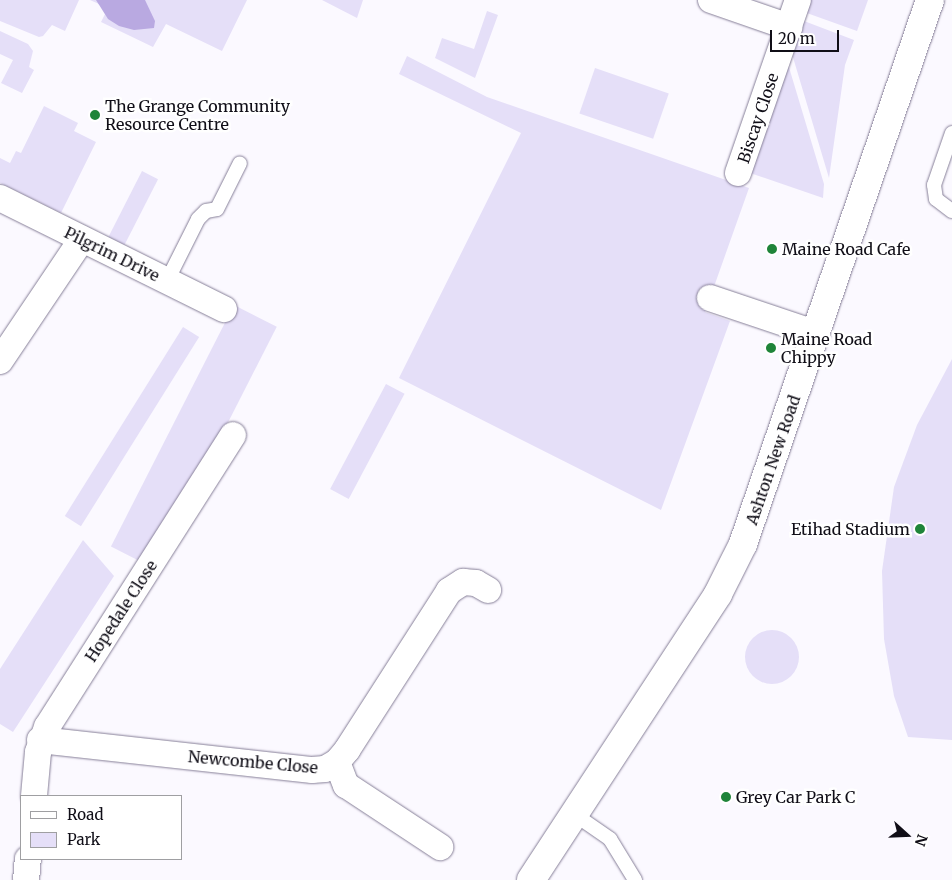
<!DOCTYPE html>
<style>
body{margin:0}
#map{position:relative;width:952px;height:880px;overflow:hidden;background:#fbf9ff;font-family:Merriweather,serif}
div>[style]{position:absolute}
.green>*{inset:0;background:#e5dff8;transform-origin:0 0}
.round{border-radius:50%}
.forest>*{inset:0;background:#b9a9e1}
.roads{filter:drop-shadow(0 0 1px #867f98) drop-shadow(0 0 1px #867f98)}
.service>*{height:14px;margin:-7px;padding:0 7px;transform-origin:7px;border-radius:7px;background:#fff}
.minor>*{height:26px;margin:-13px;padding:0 13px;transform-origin:13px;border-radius:13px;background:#fff}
.primary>*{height:28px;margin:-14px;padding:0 14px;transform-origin:14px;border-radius:14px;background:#fff}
.dots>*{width:14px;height:14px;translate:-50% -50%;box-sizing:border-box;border:2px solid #fff;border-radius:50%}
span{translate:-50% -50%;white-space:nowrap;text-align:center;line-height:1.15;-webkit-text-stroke:5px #fff;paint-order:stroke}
.poi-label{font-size:16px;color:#100e17}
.left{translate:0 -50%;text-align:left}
.right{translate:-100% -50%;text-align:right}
.street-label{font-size:16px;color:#100e17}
.legend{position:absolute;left:20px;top:795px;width:162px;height:65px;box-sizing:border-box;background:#fff;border:1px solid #9f9fa2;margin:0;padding:6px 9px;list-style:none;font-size:15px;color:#100e17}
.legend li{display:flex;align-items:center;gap:10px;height:25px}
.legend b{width:25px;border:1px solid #9f9fa2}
.north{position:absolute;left:882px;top:810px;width:50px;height:50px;-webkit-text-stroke:4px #fff;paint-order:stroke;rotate:110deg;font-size:14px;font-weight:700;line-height:20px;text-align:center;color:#100e17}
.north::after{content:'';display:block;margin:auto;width:18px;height:22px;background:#100e17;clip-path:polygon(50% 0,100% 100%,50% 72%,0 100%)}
.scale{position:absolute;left:770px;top:30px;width:69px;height:22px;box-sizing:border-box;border:2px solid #100e17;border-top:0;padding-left:6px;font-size:15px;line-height:18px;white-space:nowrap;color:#100e17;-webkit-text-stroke:4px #fff;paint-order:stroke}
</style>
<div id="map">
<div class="green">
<i style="clip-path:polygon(0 0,79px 0,65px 31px,52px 25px,43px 36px,39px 37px,0 21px)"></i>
<i style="clip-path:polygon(90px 0,247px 0,222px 51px,166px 24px,153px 47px,101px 22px,108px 8px)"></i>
<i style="clip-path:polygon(322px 0,363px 0,357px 18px)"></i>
<i style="clip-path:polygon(808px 0,868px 0,857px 31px,804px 12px)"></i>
<i style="clip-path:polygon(487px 11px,498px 15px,475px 78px,435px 58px,442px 38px,474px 49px)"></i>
<i style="clip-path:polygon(804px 21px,854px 40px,845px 65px,829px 178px,792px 54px)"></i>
<i style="clip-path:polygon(0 31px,28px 44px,33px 51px,29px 67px,34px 70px,22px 93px,1px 83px,13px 60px,0 54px)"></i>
<i style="clip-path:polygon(407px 56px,487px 97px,749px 188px,705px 312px,730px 321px,661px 510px,399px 378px,521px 133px,399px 74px)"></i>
<i style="clip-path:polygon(788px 64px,824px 184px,823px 198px,750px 173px)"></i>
<i style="left:595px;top:68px;width:78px;height:48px;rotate:19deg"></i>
<i style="clip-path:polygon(44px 106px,78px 123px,74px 131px,96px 142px,61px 213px,0 183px,0 158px,10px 163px,16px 151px,21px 153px)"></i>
<i style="left:142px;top:171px;width:18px;height:74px;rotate:27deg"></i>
<i style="left:234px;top:305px;width:48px;height:271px;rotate:27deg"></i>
<i style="left:183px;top:327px;width:19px;height:223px;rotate:32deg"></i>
<i style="clip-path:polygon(952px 359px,952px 740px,908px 737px,894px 696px,884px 639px,882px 571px,894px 487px,917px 425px)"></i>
<i style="left:386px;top:384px;width:21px;height:119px;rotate:28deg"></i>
<i style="clip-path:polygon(83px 540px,114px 576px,13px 732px,0 724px,0 669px)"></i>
<i class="round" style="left:745px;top:630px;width:54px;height:54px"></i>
</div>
<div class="forest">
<i style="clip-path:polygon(96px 0,145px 0,155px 21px,154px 28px,134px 30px,119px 26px,108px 19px)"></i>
</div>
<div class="roads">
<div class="service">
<i style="left:952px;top:133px;width:55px;rotate:109.1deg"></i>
<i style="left:934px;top:185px;width:14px;rotate:82deg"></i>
<i style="left:936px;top:199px;width:20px;rotate:37deg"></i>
<i style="left:167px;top:281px;width:69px;rotate:-63.4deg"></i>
<i style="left:198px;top:219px;width:11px;rotate:-45deg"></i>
<i style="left:206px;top:211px;width:11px;rotate:-10deg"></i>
<i style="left:217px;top:209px;width:51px;rotate:-63.4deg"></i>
<i style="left:574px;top:814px;width:44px;rotate:34.8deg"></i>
<i style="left:610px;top:839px;width:48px;rotate:58.6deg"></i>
</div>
<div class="minor">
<i style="left:711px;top:0;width:83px;rotate:19.1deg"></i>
<i style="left:738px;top:173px;width:183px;rotate:-70.9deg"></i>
<i style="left:0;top:198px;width:250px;rotate:26.4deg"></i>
<i style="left:710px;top:298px;width:113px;rotate:18.6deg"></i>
<i style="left:0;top:361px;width:147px;rotate:-56.1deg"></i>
<i style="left:40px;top:740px;width:274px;rotate:6.3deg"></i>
<i style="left:312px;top:770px;width:13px;rotate:-4deg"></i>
<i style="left:325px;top:769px;width:14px;rotate:-30deg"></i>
<i style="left:337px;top:762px;width:16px;rotate:-50deg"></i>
<i style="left:347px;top:750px;width:189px;rotate:-57.3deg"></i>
<i style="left:449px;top:591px;width:17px;rotate:-33deg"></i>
<i style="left:463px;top:582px;width:13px;rotate:4deg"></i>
<i style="left:476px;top:583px;width:14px;rotate:30deg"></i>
<i style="left:337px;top:762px;width:25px;rotate:69deg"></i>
<i style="left:346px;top:785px;width:113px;rotate:33.4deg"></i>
<i style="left:34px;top:796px;width:44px;rotate:-84.8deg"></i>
<i style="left:38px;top:752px;width:27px;rotate:-70deg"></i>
<i style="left:47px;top:727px;width:346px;rotate:-57.5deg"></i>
<i style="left:26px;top:880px;width:21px;rotate:-85deg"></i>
</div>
<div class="primary">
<i style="left:531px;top:880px;width:342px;rotate:-56.8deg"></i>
<i style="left:718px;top:594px;width:56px;rotate:-63.4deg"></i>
<i style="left:743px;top:544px;width:575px;rotate:-71.03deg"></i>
</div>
</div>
<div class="dots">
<i style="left:95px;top:115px;background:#1f8439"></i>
<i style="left:772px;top:249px;background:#1f8439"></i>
<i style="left:771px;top:348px;background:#1f8439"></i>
<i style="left:920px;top:529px;background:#1f8439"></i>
<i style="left:726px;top:797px;background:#1f8439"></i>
</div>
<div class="poi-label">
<span class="left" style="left:105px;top:115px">The Grange Community<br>Resource Centre</span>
<span class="left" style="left:782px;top:249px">Maine Road Cafe</span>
<span class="left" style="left:781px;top:348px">Maine Road<br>Chippy</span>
<span class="right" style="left:910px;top:529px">Etihad Stadium</span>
<span class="left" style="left:736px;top:797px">Grey Car Park C</span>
</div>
<div class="street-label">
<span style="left:758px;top:118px;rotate:-71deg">Biscay Close</span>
<span style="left:112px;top:254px;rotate:26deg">Pilgrim Drive</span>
<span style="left:773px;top:460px;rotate:-71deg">Ashton New Road</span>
<span style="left:121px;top:611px;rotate:-57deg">Hopedale Close</span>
<span style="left:253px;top:762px;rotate:5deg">Newcombe Close</span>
</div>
<ul class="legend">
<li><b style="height:6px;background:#fff"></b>Road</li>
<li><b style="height:14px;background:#e5dff8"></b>Park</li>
</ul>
<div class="north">N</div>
<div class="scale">20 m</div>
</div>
